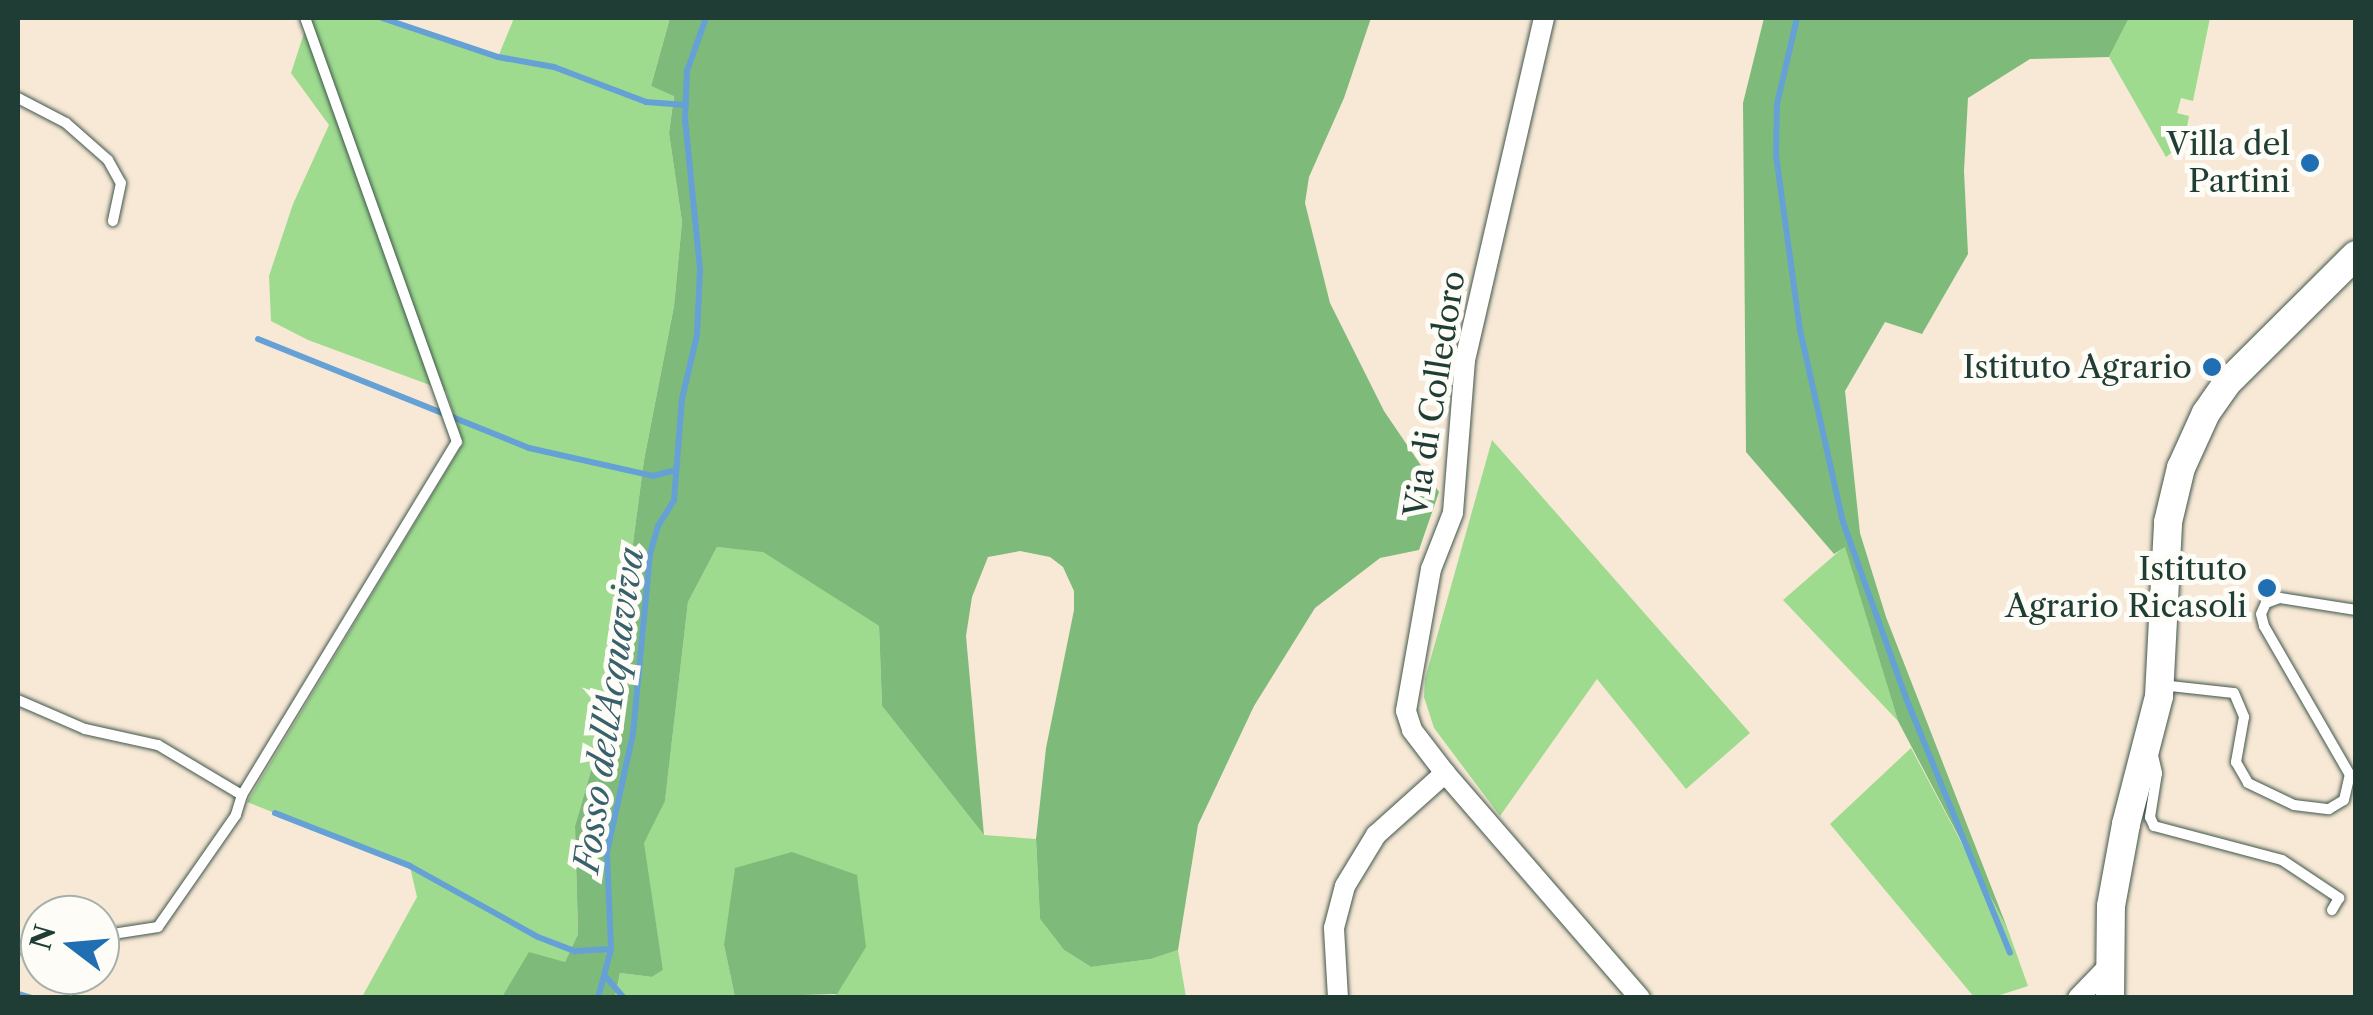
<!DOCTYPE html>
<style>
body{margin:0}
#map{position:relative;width:2373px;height:1015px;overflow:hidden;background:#f8e9d6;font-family:"Libre Caslon Text",serif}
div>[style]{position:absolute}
.green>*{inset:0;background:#9edb8f}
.forest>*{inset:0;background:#7ebb7a}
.stream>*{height:6px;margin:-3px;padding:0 3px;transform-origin:3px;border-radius:3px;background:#66a1d6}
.roads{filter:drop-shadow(0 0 2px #40574c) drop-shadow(0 0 2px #40574c)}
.lane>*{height:10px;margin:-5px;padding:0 5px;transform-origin:5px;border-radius:5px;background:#fff}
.street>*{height:20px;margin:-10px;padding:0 10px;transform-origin:10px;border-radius:10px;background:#fff}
.secondary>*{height:28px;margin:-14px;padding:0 14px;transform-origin:14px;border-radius:14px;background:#fff}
.dots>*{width:28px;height:28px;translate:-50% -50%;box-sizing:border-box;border:5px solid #fdfcf7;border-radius:50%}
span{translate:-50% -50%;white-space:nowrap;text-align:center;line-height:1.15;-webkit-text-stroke:10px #fdfcf7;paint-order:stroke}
.poi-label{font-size:32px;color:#1f3d34}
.right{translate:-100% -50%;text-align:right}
.street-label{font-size:32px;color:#1f3d34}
.water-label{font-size:35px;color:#38606d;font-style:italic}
.frame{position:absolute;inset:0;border:20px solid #1f3d34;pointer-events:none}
.north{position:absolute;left:20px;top:895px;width:100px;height:100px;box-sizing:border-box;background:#fdfcf7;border:2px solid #a4b0a9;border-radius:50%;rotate:286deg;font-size:28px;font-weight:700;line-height:40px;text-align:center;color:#1f3d34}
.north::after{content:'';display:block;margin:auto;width:35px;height:45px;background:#1f6fb2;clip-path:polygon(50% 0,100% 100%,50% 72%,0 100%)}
</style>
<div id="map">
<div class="green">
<i style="clip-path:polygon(309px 18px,381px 18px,498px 57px,514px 18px,670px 18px,651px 86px,674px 95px,669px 133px,682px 222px,674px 306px,644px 460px,613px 694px,575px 826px,578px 934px,565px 962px,509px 988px,502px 997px,362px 997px,417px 897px,410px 867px,247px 802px,463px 443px,446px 391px,308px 340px,271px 321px,269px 276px,293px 204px,329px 125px,291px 73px)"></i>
<i style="clip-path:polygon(2129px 18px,2210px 18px,2193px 101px,2181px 98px,2177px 113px,2189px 116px,2184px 143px,2166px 157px,2109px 57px)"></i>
<i style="clip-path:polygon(1492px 440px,1750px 733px,1686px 789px,1597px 679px,1500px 816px,1434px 728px,1424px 697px,1425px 679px)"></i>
<i style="clip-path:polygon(1845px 546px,1898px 721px,1783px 600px)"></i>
<i style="clip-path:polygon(717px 547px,762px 551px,879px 626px,882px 706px,984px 835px,1036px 839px,1040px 919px,1064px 950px,1091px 967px,1151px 959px,1178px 950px,1186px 997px,827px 997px,837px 994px,724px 945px,735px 997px,615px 998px,620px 973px,652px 977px,663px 970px,643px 843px,665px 800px,688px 602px)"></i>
<i style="clip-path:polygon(1911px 748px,2008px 930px,2028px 986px,1994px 997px,1974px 997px,1830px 824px)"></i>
</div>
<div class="forest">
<i style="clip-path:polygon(670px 18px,1371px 18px,1344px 98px,1309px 177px,1305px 203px,1330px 303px,1384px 411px,1439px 492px,1419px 550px,1380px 558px,1315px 608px,1254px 706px,1198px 825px,1178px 950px,1151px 959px,1091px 967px,1064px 950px,1040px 919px,1036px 839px,1046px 748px,1074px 610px,1074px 591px,1063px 567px,1050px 557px,1020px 551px,988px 557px,972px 597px,966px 636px,984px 835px,882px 706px,879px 626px,763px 552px,717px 547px,688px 602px,665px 801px,644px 843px,663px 970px,652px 977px,620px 973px,615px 997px,502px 997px,529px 952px,565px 962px,578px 934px,575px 826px,613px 694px,644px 460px,674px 306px,682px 222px,669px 133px,674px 96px,651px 86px)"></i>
<i style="clip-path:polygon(1764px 18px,2129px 18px,2109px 57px,2030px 59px,1968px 98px,1964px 171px,1968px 254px,1922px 334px,1885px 322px,1845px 391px,1860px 533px,1886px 617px,2008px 930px,1898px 721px,1845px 547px,1834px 554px,1746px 452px,1743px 103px)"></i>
<i style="clip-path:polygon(792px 852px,857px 875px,866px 947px,837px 994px,735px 997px,724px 945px,735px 868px)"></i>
</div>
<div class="stream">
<i style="left:382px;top:18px;width:122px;rotate:18.6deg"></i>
<i style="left:498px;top:57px;width:57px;rotate:10.1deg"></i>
<i style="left:554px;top:67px;width:98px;rotate:20.8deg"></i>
<i style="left:646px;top:102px;width:40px;rotate:4.3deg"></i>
<i style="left:1797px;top:18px;width:88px;rotate:103.1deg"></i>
<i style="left:1777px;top:104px;width:51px;rotate:91.1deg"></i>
<i style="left:1776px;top:155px;width:177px;rotate:82.2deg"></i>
<i style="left:1800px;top:330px;width:197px;rotate:77.4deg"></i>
<i style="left:1843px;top:522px;width:187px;rotate:70.3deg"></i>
<i style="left:1906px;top:698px;width:275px;rotate:67.8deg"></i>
<i style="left:258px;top:339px;width:292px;rotate:21.9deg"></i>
<i style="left:529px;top:448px;width:127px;rotate:12.7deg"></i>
<i style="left:653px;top:476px;width:24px;rotate:-15deg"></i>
<i style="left:275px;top:813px;width:145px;rotate:21.4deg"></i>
<i style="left:410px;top:866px;width:146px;rotate:29deg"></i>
<i style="left:538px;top:937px;width:40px;rotate:21deg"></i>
<i style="left:575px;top:951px;width:36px;rotate:-3deg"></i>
<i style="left:605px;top:976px;width:29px;rotate:49deg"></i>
<i style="left:18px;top:994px;width:15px;rotate:16deg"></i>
<i style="left:598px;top:998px;width:51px;rotate:-75.1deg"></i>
<i style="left:611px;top:949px;width:97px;rotate:-92.4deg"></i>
<i style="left:607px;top:852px;width:121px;rotate:-77.6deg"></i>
<i style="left:633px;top:734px;width:181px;rotate:-84.6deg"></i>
<i style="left:650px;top:554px;width:29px;rotate:-74deg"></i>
<i style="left:658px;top:526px;width:31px;rotate:-58deg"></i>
<i style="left:674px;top:500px;width:101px;rotate:-85.5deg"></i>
<i style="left:682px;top:399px;width:66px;rotate:-76.8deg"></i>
<i style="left:697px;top:335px;width:66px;rotate:-87.4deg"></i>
<i style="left:700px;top:269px;width:150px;rotate:-95.7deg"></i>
<i style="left:685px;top:120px;width:49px;rotate:-87.7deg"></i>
<i style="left:687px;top:71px;width:56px;rotate:-70.3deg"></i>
</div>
<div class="roads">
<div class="lane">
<i style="left:18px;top:98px;width:54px;rotate:27.5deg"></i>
<i style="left:66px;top:123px;width:56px;rotate:41.4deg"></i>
<i style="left:108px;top:160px;width:26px;rotate:61deg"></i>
<i style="left:121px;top:183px;width:39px;rotate:102deg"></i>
<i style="left:2161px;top:685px;width:73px;rotate:6.3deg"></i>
<i style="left:2234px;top:693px;width:26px;rotate:67deg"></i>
<i style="left:2244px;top:717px;width:46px;rotate:100.1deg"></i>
<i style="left:2236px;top:762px;width:24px;rotate:60deg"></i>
<i style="left:2248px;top:783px;width:51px;rotate:25.6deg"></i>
<i style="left:2294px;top:805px;width:35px;rotate:7deg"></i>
<i style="left:2329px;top:809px;width:17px;rotate:-31deg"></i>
<i style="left:2344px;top:800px;width:26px;rotate:-77deg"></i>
<i style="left:2350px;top:775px;width:172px;rotate:-120deg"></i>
<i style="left:2264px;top:626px;width:12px;rotate:-104deg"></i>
<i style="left:2261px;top:614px;width:12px;rotate:-66deg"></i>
<i style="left:2266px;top:603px;width:15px;rotate:-20deg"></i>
<i style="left:2280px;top:598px;width:77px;rotate:9deg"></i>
<i style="left:18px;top:700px;width:73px;rotate:23.4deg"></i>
<i style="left:85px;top:729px;width:75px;rotate:12.4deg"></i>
<i style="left:158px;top:745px;width:98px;rotate:30.8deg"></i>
<i style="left:242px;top:795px;width:21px;rotate:107deg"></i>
<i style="left:236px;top:815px;width:136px;rotate:124.9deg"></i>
<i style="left:158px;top:927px;width:59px;rotate:171.2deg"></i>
<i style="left:2152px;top:751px;width:23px;rotate:77deg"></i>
<i style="left:2157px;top:773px;width:45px;rotate:99deg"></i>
<i style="left:2150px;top:817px;width:10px;rotate:66deg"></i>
<i style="left:2154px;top:826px;width:132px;rotate:14.9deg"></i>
<i style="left:2282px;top:860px;width:69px;rotate:33.7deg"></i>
<i style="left:2339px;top:898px;width:14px;rotate:120deg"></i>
<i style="left:242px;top:795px;width:413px;rotate:-58.7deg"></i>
<i style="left:457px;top:442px;width:450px;rotate:-109.7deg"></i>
<i style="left:18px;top:948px;width:22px;rotate:-10deg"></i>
</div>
<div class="street">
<i style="left:1544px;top:18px;width:351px;rotate:103deg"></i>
<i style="left:1465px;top:360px;width:153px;rotate:94.5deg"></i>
<i style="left:1453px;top:513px;width:60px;rotate:111.4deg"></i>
<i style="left:1431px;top:569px;width:144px;rotate:100deg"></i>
<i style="left:1406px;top:711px;width:20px;rotate:72deg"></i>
<i style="left:1412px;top:730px;width:54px;rotate:52.5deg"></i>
<i style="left:1445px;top:773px;width:298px;rotate:49.1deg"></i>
<i style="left:1338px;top:998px;width:70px;rotate:-93.3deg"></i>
<i style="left:1334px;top:928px;width:43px;rotate:-75.3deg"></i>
<i style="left:1345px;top:886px;width:60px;rotate:-58.7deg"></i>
<i style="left:1376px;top:835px;width:93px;rotate:-41.9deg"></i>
<i style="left:2078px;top:998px;width:42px;rotate:-46deg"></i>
</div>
<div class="secondary">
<i style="left:2110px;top:998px;width:92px;rotate:-89.4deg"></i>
<i style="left:2111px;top:906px;width:83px;rotate:-79.6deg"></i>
<i style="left:2126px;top:824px;width:132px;rotate:-75.5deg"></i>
<i style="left:2159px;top:696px;width:174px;rotate:-87deg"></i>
<i style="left:2168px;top:522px;width:56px;rotate:-76.5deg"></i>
<i style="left:2181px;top:468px;width:60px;rotate:-65.6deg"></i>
<i style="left:2206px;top:413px;width:38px;rotate:-55deg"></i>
<i style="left:2228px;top:382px;width:180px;rotate:-44.8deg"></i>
</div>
</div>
<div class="dots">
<i style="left:2310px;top:163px;background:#1f6fb2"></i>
<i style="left:2212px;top:367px;background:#1f6fb2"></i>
<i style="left:2267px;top:588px;background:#1f6fb2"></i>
</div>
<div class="poi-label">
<span class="right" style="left:2290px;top:163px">Villa del<br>Partini</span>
<span class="right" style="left:2192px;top:367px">Istituto Agrario</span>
<span class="right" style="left:2247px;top:588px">Istituto<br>Agrario Ricasoli</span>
</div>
<div class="street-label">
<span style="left:1435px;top:394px;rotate:-81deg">Via di Colledoro</span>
</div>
<div class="water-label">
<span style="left:609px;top:710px;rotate:-82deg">Fosso dell'Acquaviva</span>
</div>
<div class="frame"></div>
<div class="north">N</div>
</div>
